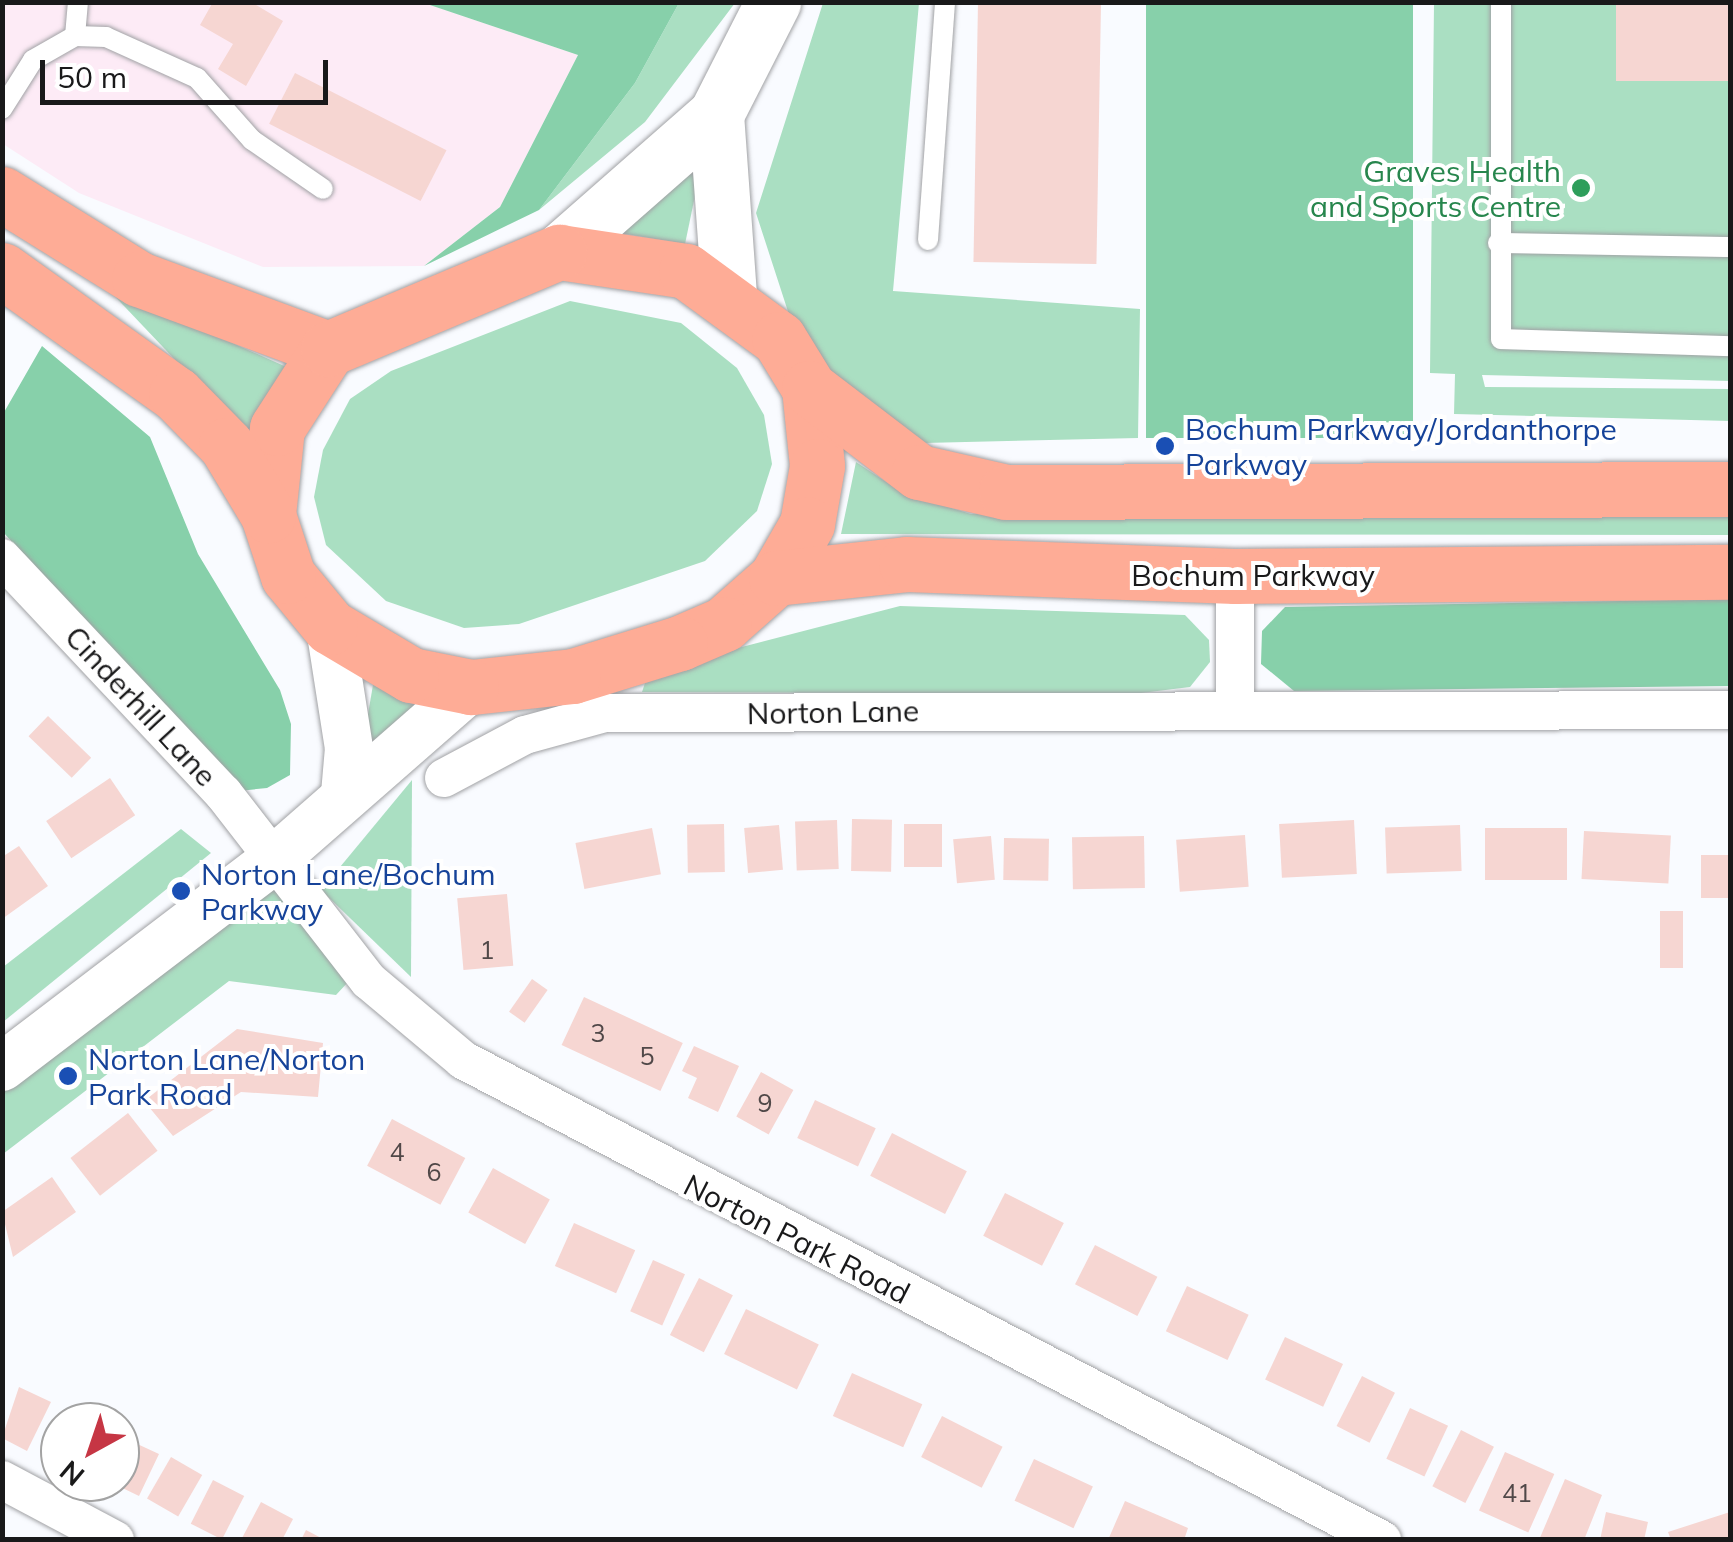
<!DOCTYPE html>
<style>
body{margin:0}
#map{position:relative;width:1733px;height:1542px;overflow:hidden;background:#f9fbff;font-family:Mulish,sans-serif}
div>[style]{position:absolute}
.education>*{inset:0;background:#fdebf6}
.green>*{inset:0;background:#aadfc2}
.forest>*{inset:0;background:#87d0aa;transform-origin:0 0}
.building>*{inset:0;background:#f6d6d2;transform-origin:0 0}
.roads{filter:drop-shadow(0 0 2px #a1a2a5) drop-shadow(0 0 2px #a1a2a5)}
.service>*{height:20px;margin:-10px;padding:0 10px;transform-origin:10px;border-radius:10px;background:#fff}
.minor>*{height:38px;margin:-19px;padding:0 19px;transform-origin:19px;border-radius:19px;background:#fff}
.tertiary>*{height:48px;margin:-24px;padding:0 24px;transform-origin:24px;border-radius:24px;background:#fff}
.secondary>*{height:55px;margin:-27.5px;padding:0 27.5px;transform-origin:27.5px;border-radius:27.5px;background:#fff}
.trunk>*{height:55px;margin:-27.5px;padding:0 27.5px;transform-origin:27.5px;border-radius:27.5px;background:#feac96}
.dots>*{width:28px;height:28px;translate:-50% -50%;box-sizing:border-box;border:5px solid #fff;border-radius:50%}
span{translate:-50% -50%;white-space:nowrap;text-align:center;line-height:1.15;-webkit-text-stroke:8px #fff;paint-order:stroke}
.number-label{font-size:25px;color:#504848}
.number-label span{-webkit-text-stroke-width:0}
.leisure-label{font-size:30px;color:#27864d}
.right{translate:-100% -50%;text-align:right}
.transit-label{font-size:30px;color:#164399}
.left{translate:0 -50%;text-align:left}
.street-label{font-size:30px;color:#19191a}
.frame{position:absolute;inset:0;border:5px solid #19191a;pointer-events:none}
.north{position:absolute;left:40px;top:1402px;width:100px;height:100px;box-sizing:border-box;background:#fff;border:2px solid #a3a3a3;border-radius:50%;rotate:220deg;font-size:28px;font-weight:700;line-height:40px;text-align:center;color:#19191a}
.north::after{content:'';display:block;margin:auto;width:35px;height:45px;background:#c63644;clip-path:polygon(50% 0,100% 100%,50% 72%,0 100%)}
.scale{position:absolute;left:40px;top:60px;width:288px;height:45px;box-sizing:border-box;border:5px solid #19191a;border-top:0;padding-left:12px;font-size:30px;line-height:35px;white-space:nowrap;color:#19191a;-webkit-text-stroke:8px #fff;paint-order:stroke}
</style>
<div id="map">
<div class="education">
<i style="clip-path:polygon(2px 3px,424px 3px,578px 55px,500px 207px,424px 266px,263px 267px,79px 193px,3px 144px)"></i>
</div>
<div class="green">
<i style="clip-path:polygon(679px 3px,735px 3px,645px 122px,539px 210px,635px 83px)"></i>
<i style="clip-path:polygon(823px 3px,919px 3px,893px 291px,1140px 309px,1138px 438px,924px 443px,854px 402px,794px 330px,756px 213px)"></i>
<i style="clip-path:polygon(1434px 3px,1730px 3px,1730px 381px,1482px 375px,1485px 387px,1730px 389px,1730px 421px,1454px 414px,1455px 374px,1430px 373px)"></i>
<i style="clip-path:polygon(687px 157px,701px 167px,685px 244px,620px 233px)"></i>
<i style="clip-path:polygon(106px 287px,291px 369px,255px 444px)"></i>
<i style="clip-path:polygon(570px 301px,681px 323px,737px 368px,764px 415px,772px 464px,757px 511px,705px 561px,519px 624px,464px 628px,386px 601px,326px 545px,314px 497px,323px 450px,350px 399px,391px 371px)"></i>
<i style="clip-path:polygon(856px 462px,903px 493px,971px 514px,1730px 509px,1730px 535px,841px 534px)"></i>
<i style="clip-path:polygon(900px 606px,1185px 615px,1209px 640px,1210px 662px,1190px 687px,1133px 694px,642px 692px,649px 671px)"></i>
<i style="clip-path:polygon(373px 685px,422px 703px,380px 752px,363px 743px)"></i>
<i style="clip-path:polygon(412px 780px,411px 977px,321px 890px)"></i>
<i style="clip-path:polygon(181px 829px,211px 853px,3px 1022px,3px 967px)"></i>
<i style="clip-path:polygon(270px 885px,349px 981px,336px 995px,229px 981px,3px 1154px,3px 1092px)"></i>
</div>
<div class="forest">
<i style="clip-path:polygon(424px 3px,679px 3px,635px 83px,539px 210px,424px 266px,500px 207px,578px 55px)"></i>
<i style="left:1146px;top:3px;width:267px;height:435px"></i>
<i style="clip-path:polygon(42px 346px,150px 437px,198px 554px,280px 690px,291px 724px,290px 775px,267px 788px,238px 791px,3px 532px,3px 414px)"></i>
<i style="clip-path:polygon(1730px 599px,1730px 686px,1294px 691px,1261px 664px,1262px 631px,1285px 607px)"></i>
</div>
<div class="building">
<i style="clip-path:polygon(213px 2px,251px 2px,283px 21px,246px 86px,218px 69px,233px 44px,200px 25px)"></i>
<i style="left:978px;top:2px;width:123px;height:260px;rotate:1deg"></i>
<i style="left:1616px;top:2px;width:114px;height:79px"></i>
<i style="left:295px;top:73px;width:170px;height:57px;rotate:27deg"></i>
<i style="left:48px;top:716px;width:60px;height:28px;rotate:44deg"></i>
<i style="left:110px;top:778px;width:45px;height:77px;rotate:56deg"></i>
<i style="left:852px;top:819px;width:40px;height:52px;rotate:1deg"></i>
<i style="left:837px;top:820px;width:49px;height:42px;rotate:88deg"></i>
<i style="left:1354px;top:820px;width:54px;height:75px;rotate:87deg"></i>
<i style="left:724px;top:824px;width:48px;height:37px;rotate:89deg"></i>
<i style="left:904px;top:824px;width:38px;height:43px"></i>
<i style="left:779px;top:825px;width:45px;height:35px;rotate:85deg"></i>
<i style="left:1460px;top:825px;width:46px;height:75px;rotate:88deg"></i>
<i style="left:652px;top:828px;width:47px;height:78px;rotate:79deg"></i>
<i style="left:1485px;top:828px;width:82px;height:52px"></i>
<i style="left:1584px;top:831px;width:87px;height:48px;rotate:3deg"></i>
<i style="left:1245px;top:835px;width:52px;height:69px;rotate:86deg"></i>
<i style="left:991px;top:836px;width:44px;height:38px;rotate:85deg"></i>
<i style="left:1144px;top:836px;width:52px;height:72px;rotate:89deg"></i>
<i style="left:1004px;top:838px;width:45px;height:42px;rotate:1deg"></i>
<i style="clip-path:polygon(19px 846px,48px 886px,2px 919px,2px 857px)"></i>
<i style="left:1730px;top:855px;width:43px;height:29px;rotate:90deg"></i>
<i style="left:507px;top:894px;width:72px;height:50px;rotate:85deg"></i>
<i style="left:1683px;top:911px;width:57px;height:23px;rotate:90deg"></i>
<i style="left:532px;top:979px;width:19px;height:40px;rotate:35deg"></i>
<i style="left:584px;top:997px;width:109px;height:53px;rotate:25deg"></i>
<i style="clip-path:polygon(237px 1029px,323px 1043px,318px 1097px,241px 1092px,173px 1136px,144px 1101px)"></i>
<i style="clip-path:polygon(694px 1046px,739px 1066px,718px 1112px,688px 1098px,697px 1078px,682px 1071px)"></i>
<i style="left:761px;top:1072px;width:37px;height:51px;rotate:29deg"></i>
<i style="left:815px;top:1100px;width:67px;height:42px;rotate:25deg"></i>
<i style="left:128px;top:1113px;width:48px;height:73px;rotate:52deg"></i>
<i style="left:392px;top:1119px;width:83px;height:53px;rotate:28deg"></i>
<i style="left:892px;top:1133px;width:84px;height:48px;rotate:27deg"></i>
<i style="left:493px;top:1168px;width:65px;height:51px;rotate:29deg"></i>
<i style="clip-path:polygon(52px 1177px,76px 1212px,13px 1257px,2px 1212px)"></i>
<i style="left:1005px;top:1193px;width:66px;height:48px;rotate:27deg"></i>
<i style="left:574px;top:1223px;width:67px;height:47px;rotate:24deg"></i>
<i style="left:1095px;top:1245px;width:70px;height:44px;rotate:27deg"></i>
<i style="left:653px;top:1260px;width:35px;height:56px;rotate:24deg"></i>
<i style="left:699px;top:1278px;width:38px;height:64px;rotate:27deg"></i>
<i style="left:1187px;top:1286px;width:68px;height:50px;rotate:25deg"></i>
<i style="left:746px;top:1309px;width:81px;height:50px;rotate:26deg"></i>
<i style="left:1285px;top:1337px;width:64px;height:47px;rotate:25deg"></i>
<i style="left:852px;top:1373px;width:77px;height:47px;rotate:24deg"></i>
<i style="left:1362px;top:1376px;width:37px;height:56px;rotate:27deg"></i>
<i style="clip-path:polygon(19px 1387px,51px 1402px,27px 1451px,2px 1438px)"></i>
<i style="left:1410px;top:1408px;width:42px;height:56px;rotate:25deg"></i>
<i style="clip-path:polygon(65px 1409px,92px 1422px,60px 1422px,60px 1463px,43px 1455px)"></i>
<i style="left:942px;top:1416px;width:68px;height:46px;rotate:27deg"></i>
<i style="left:1461px;top:1430px;width:37px;height:63px;rotate:27deg"></i>
<i style="clip-path:polygon(120px 1436px,159px 1454px,139px 1496px,110px 1482px,120px 1482px)"></i>
<i style="left:1505px;top:1452px;width:54px;height:64px;rotate:24deg"></i>
<i style="left:171px;top:1457px;width:36px;height:48px;rotate:30deg"></i>
<i style="left:1034px;top:1459px;width:65px;height:46px;rotate:25deg"></i>
<i style="clip-path:polygon(1565px 1479px,1602px 1495px,1584px 1540px,1539px 1540px)"></i>
<i style="left:213px;top:1480px;width:35px;height:49px;rotate:27deg"></i>
<i style="clip-path:polygon(1125px 1501px,1188px 1528px,1184px 1540px,1108px 1540px)"></i>
<i style="clip-path:polygon(261px 1502px,293px 1519px,282px 1540px,241px 1540px)"></i>
<i style="clip-path:polygon(1606px 1512px,1648px 1522px,1644px 1540px,1600px 1540px)"></i>
<i style="clip-path:polygon(1730px 1512px,1730px 1540px,1671px 1540px,1668px 1532px)"></i>
<i style="clip-path:polygon(306px 1530px,325px 1540px,301px 1540px)"></i>
</div>
<div class="roads">
<div class="service">
<i style="left:1501px;top:2px;width:337px;rotate:90deg"></i>
<i style="left:1501px;top:339px;width:229px;rotate:1.8deg"></i>
<i style="left:75px;top:36px;width:34px;rotate:-85deg"></i>
<i style="left:2px;top:109px;width:58px;rotate:-57.7deg"></i>
<i style="left:33px;top:60px;width:48px;rotate:-29.7deg"></i>
<i style="left:75px;top:36px;width:31px;rotate:2deg"></i>
<i style="left:106px;top:37px;width:100px;rotate:24.3deg"></i>
<i style="left:197px;top:78px;width:83px;rotate:48.4deg"></i>
<i style="left:252px;top:140px;width:86px;rotate:34.6deg"></i>
<i style="left:928px;top:240px;width:239px;rotate:-85.9deg"></i>
<i style="left:1498px;top:243px;width:232px;rotate:1deg"></i>
</div>
<div class="minor">
<i style="left:2px;top:558px;width:323px;rotate:46.8deg"></i>
<i style="left:223px;top:793px;width:238px;rotate:52.2deg"></i>
<i style="left:369px;top:981px;width:123px;rotate:40deg"></i>
<i style="left:463px;top:1060px;width:1037px;rotate:27.58deg"></i>
<i style="left:1235px;top:576px;width:131px;rotate:90deg"></i>
<i style="left:444px;top:778px;width:92px;rotate:-28deg"></i>
<i style="left:525px;top:735px;width:83px;rotate:-15.4deg"></i>
<i style="left:605px;top:713px;width:1125px;rotate:-0.15deg"></i>
<i style="left:2px;top:1480px;width:128px;rotate:28deg"></i>
</div>
<div class="tertiary">
<i style="left:330px;top:627px;width:122px;rotate:81.1deg"></i>
<i style="left:349px;top:748px;width:46px;rotate:95deg"></i>
<i style="left:2px;top:1067px;width:345px;rotate:-37.3deg"></i>
<i style="left:276px;top:858px;width:259px;rotate:-41.2deg"></i>
</div>
<div class="secondary">
<i style="left:716px;top:114px;width:183px;rotate:85.9deg"></i>
<i style="left:559px;top:252px;width:209px;rotate:-41.3deg"></i>
<i style="left:716px;top:114px;width:126px;rotate:-63deg"></i>
</div>
<div class="trunk">
<i style="left:2px;top:194px;width:161px;rotate:31.8deg"></i>
<i style="left:139px;top:279px;width:202px;rotate:20.3deg"></i>
<i style="left:559px;top:252px;width:128px;rotate:8.5deg"></i>
<i style="left:686px;top:271px;width:115px;rotate:36.2deg"></i>
<i style="left:779px;top:339px;width:57px;rotate:58.5deg"></i>
<i style="left:809px;top:388px;width:78px;rotate:84.1deg"></i>
<i style="left:817px;top:466px;width:59px;rotate:99.8deg"></i>
<i style="left:807px;top:524px;width:62px;rotate:119.9deg"></i>
<i style="left:776px;top:578px;width:69px;rotate:138.5deg"></i>
<i style="left:724px;top:624px;width:48px;rotate:156.6deg"></i>
<i style="left:680px;top:643px;width:112px;rotate:162.9deg"></i>
<i style="left:573px;top:676px;width:103px;rotate:173.8deg"></i>
<i style="left:471px;top:687px;width:61px;rotate:-168.7deg"></i>
<i style="left:411px;top:675px;width:94px;rotate:-149.3deg"></i>
<i style="left:330px;top:627px;width:66px;rotate:-129.5deg"></i>
<i style="left:288px;top:576px;width:64px;rotate:-108.2deg"></i>
<i style="left:268px;top:515px;width:87px;rotate:-84.1deg"></i>
<i style="left:277px;top:428px;width:94px;rotate:-57.2deg"></i>
<i style="left:328px;top:349px;width:251px;rotate:-22.8deg"></i>
<i style="left:2px;top:270px;width:214px;rotate:35.5deg"></i>
<i style="left:176px;top:394px;width:71px;rotate:45.6deg"></i>
<i style="left:226px;top:445px;width:82px;rotate:59deg"></i>
<i style="left:809px;top:388px;width:138px;rotate:37.4deg"></i>
<i style="left:919px;top:472px;width:89px;rotate:12.9deg"></i>
<i style="left:1006px;top:492px;width:724px;rotate:-0.24deg"></i>
<i style="left:776px;top:578px;width:131px;rotate:-6.1deg"></i>
<i style="left:906px;top:564px;width:329px;rotate:2.1deg"></i>
<i style="left:1235px;top:576px;width:495px;rotate:-0.5deg"></i>
</div>
</div>
<div class="dots">
<i style="left:1581px;top:188px;background:#2e9e5b"></i>
<i style="left:1165px;top:446px;background:#1a4fb4"></i>
<i style="left:181px;top:891px;background:#1a4fb4"></i>
<i style="left:68px;top:1076px;background:#1a4fb4"></i>
</div>
<div class="number-label">
<span style="left:487px;top:950px">1</span>
<span style="left:598px;top:1033px">3</span>
<span style="left:647px;top:1056px">5</span>
<span style="left:765px;top:1103px">9</span>
<span style="left:397px;top:1152px">4</span>
<span style="left:434px;top:1172px">6</span>
<span style="left:1517px;top:1493px">41</span>
</div>
<div class="leisure-label">
<span class="right" style="left:1561px;top:188px">Graves Health<br>and Sports Centre</span>
</div>
<div class="transit-label">
<span class="left" style="left:1185px;top:446px">Bochum Parkway/Jordanthorpe<br>Parkway</span>
<span class="left" style="left:201px;top:891px">Norton Lane/Bochum<br>Parkway</span>
<span class="left" style="left:88px;top:1076px">Norton Lane/Norton<br>Park Road</span>
</div>
<div class="street-label">
<span style="left:1253px;top:575px">Bochum Parkway</span>
<span style="left:141px;top:706px;rotate:47deg">Cinderhill Lane</span>
<span style="left:833px;top:712px;rotate:-1deg">Norton Lane</span>
<span style="left:797px;top:1239px;rotate:27deg">Norton Park Road</span>
</div>
<div class="frame"></div>
<div class="north">N</div>
<div class="scale">50 m</div>
</div>
